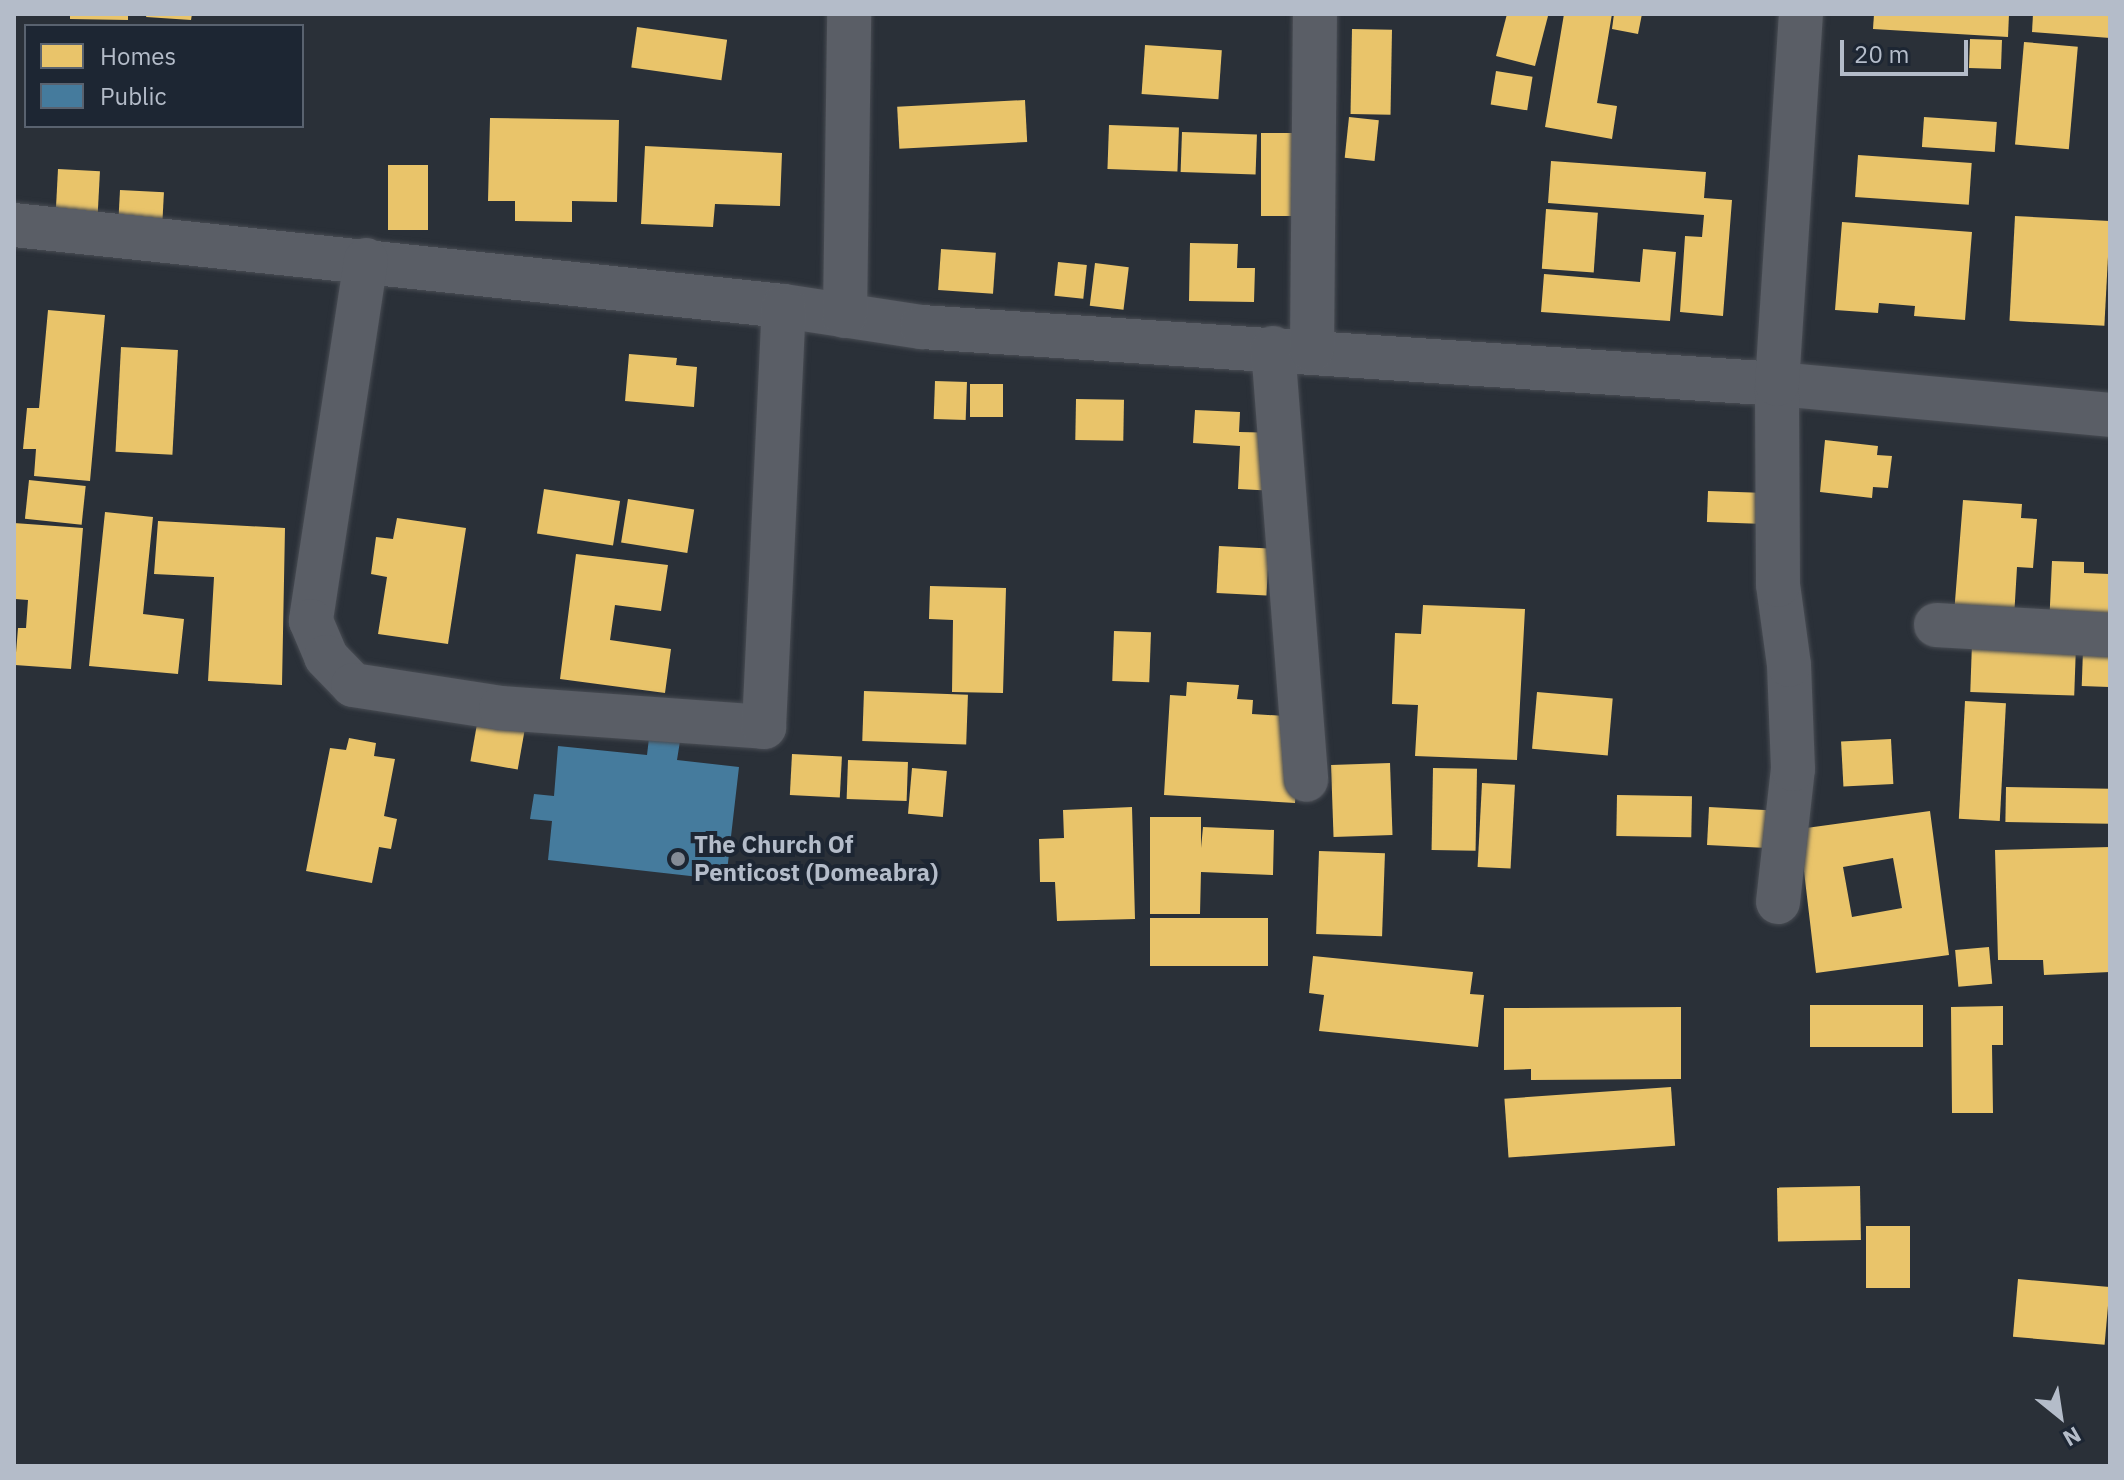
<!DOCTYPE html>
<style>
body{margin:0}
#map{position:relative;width:2124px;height:1480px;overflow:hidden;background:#2a3038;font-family:"IBM Plex Sans",sans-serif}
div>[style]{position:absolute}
.homes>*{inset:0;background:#e9c46a;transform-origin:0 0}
.public>*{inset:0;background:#457b9d}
.roads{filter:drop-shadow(0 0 2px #484c53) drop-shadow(0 0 2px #484c53)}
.minor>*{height:44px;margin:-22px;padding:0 22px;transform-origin:22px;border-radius:22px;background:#5a5e66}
.dots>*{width:22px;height:22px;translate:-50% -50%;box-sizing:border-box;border:4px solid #1d2633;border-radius:50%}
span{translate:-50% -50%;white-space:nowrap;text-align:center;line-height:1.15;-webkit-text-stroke:8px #1d2633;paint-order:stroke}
.poi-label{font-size:24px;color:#b4bcc9;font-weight:700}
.left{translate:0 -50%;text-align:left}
.frame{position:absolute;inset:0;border:16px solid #b4bcc9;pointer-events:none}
.legend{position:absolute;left:24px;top:24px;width:280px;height:104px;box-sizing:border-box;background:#1d2633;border:2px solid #59626f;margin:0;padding:10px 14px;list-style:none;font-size:24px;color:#b4bcc9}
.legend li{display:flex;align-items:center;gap:16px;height:40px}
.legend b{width:40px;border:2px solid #59626f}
.north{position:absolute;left:2020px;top:1376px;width:80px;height:80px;-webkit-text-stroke:6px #1d2633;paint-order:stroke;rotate:150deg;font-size:22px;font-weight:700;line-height:32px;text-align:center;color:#b4bcc9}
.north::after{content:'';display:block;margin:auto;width:28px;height:36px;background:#b4bcc9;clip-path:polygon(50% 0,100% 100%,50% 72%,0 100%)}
.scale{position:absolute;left:1840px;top:40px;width:128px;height:36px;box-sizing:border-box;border:4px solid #b4bcc9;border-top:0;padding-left:10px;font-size:24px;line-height:28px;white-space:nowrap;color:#b4bcc9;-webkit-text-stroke:6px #1d2633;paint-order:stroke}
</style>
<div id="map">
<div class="homes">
<i style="clip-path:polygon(70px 14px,128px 14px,128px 20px,70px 19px)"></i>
<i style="clip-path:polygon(147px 14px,192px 14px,191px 20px,146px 17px)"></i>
<i style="clip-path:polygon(1507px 14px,1548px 16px,1535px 66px,1496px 56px)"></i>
<i style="clip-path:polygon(1564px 14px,1612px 14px,1597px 103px,1617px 106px,1612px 139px,1545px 127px)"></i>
<i style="clip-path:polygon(1614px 14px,1642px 14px,1638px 34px,1612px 29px)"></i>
<i style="clip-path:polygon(1874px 14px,2009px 14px,2008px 37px,1873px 29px)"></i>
<i style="clip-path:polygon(2033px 14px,2110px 14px,2110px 38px,2032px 32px)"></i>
<i style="left:637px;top:27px;width:91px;height:41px;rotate:8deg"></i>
<i style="left:1352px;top:29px;width:40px;height:85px;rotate:1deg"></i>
<i style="left:1970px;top:39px;width:32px;height:29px;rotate:2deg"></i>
<i style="left:2024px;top:42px;width:54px;height:103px;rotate:5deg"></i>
<i style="left:1145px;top:45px;width:77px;height:49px;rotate:4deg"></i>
<i style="left:1496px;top:71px;width:37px;height:34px;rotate:9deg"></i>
<i style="left:1025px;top:100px;width:42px;height:128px;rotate:87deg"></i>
<i style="left:1349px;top:117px;width:30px;height:41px;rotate:6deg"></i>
<i style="left:1924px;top:117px;width:73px;height:30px;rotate:4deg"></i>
<i style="clip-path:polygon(490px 118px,619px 120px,617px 202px,572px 201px,572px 222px,515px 221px,515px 201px,488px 201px)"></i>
<i style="left:1109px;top:125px;width:70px;height:44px;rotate:2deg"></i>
<i style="left:1182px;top:132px;width:75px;height:40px;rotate:2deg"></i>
<i style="left:1261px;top:133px;width:38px;height:83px"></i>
<i style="clip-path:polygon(645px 146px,782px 153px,780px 206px,715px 204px,713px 227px,641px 224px)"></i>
<i style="left:1858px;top:155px;width:114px;height:42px;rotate:4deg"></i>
<i style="clip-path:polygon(1551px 161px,1706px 172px,1704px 198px,1732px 200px,1723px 316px,1680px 312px,1685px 236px,1702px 237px,1704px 215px,1548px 203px)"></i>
<i style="left:428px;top:165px;width:65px;height:40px;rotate:90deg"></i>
<i style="left:58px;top:169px;width:42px;height:48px;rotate:3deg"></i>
<i style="left:120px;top:190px;width:44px;height:33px;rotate:3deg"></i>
<i style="left:1546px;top:209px;width:52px;height:60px;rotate:4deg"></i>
<i style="left:2015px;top:216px;width:95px;height:105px;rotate:3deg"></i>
<i style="clip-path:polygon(1842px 222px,1972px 232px,1965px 320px,1914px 316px,1915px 306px,1879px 303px,1878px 313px,1835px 310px)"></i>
<i style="clip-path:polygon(1190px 243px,1238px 244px,1237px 268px,1255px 268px,1254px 302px,1189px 301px)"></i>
<i style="left:941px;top:249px;width:55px;height:41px;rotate:4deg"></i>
<i style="clip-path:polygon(1643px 249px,1676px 252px,1670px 321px,1541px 312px,1544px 274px,1640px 282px)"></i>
<i style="left:1058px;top:262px;width:29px;height:34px;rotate:6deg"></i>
<i style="left:1095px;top:263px;width:34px;height:43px;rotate:7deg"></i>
<i style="clip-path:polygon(48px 310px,105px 315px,90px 481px,34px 476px,36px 449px,23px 449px,27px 408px,39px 408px)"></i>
<i style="left:121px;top:347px;width:57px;height:105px;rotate:3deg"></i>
<i style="clip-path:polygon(629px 354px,677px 358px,676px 365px,697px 367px,694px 407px,625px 401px)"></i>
<i style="left:935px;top:381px;width:32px;height:38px;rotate:2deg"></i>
<i style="left:970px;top:384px;width:33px;height:33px"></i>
<i style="left:1076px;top:399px;width:48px;height:41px;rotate:1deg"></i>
<i style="clip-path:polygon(1195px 410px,1240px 412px,1239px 432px,1277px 433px,1275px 491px,1238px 489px,1240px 446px,1193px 443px)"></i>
<i style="clip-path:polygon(1825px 440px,1878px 446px,1877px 455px,1892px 456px,1888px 488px,1873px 487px,1872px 498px,1820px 492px)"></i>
<i style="left:29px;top:480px;width:57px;height:39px;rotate:6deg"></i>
<i style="left:544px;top:489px;width:77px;height:45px;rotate:9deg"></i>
<i style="left:1708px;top:491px;width:51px;height:31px;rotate:2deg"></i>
<i style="left:628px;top:499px;width:67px;height:44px;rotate:9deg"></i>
<i style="clip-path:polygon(1963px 500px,2022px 504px,2021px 518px,2037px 519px,2033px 568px,2017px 567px,2014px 618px,1954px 614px)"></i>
<i style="clip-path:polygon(105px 512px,153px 517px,143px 614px,184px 619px,178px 674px,89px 666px)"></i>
<i style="clip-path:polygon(397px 518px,466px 528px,448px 644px,378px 634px,387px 577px,371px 574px,376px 537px,393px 539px)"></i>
<i style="clip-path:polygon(158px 521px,285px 528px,282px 685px,208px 681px,214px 577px,154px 574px)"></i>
<i style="clip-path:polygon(14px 523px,83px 528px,71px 669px,15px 665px,18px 628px,26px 628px,28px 600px,15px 599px)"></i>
<i style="left:1219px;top:546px;width:50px;height:47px;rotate:3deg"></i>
<i style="clip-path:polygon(576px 554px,668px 565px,661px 611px,615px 605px,610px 640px,671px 649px,665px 693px,560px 679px)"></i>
<i style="clip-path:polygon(2052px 561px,2084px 562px,2084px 573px,2110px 574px,2110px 629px,2049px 627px)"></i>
<i style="clip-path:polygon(930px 586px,1006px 588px,1003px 693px,952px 692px,953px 620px,929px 619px)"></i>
<i style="clip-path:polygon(1423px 605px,1525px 609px,1517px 760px,1415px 756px,1418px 705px,1392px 704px,1395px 633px,1421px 634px)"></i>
<i style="left:1114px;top:631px;width:37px;height:50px;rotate:2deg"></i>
<i style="left:1972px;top:643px;width:104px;height:49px;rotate:2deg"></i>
<i style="left:2083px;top:650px;width:27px;height:36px;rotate:2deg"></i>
<i style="clip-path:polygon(1187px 682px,1239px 685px,1237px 699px,1253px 700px,1252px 714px,1301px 717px,1295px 803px,1164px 795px,1170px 695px,1186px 696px)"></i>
<i style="left:864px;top:691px;width:104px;height:50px;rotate:2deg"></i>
<i style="left:1537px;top:692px;width:76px;height:57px;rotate:5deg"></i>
<i style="left:1965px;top:701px;width:41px;height:118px;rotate:3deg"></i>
<i style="left:480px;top:707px;width:48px;height:55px;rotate:10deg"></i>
<i style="clip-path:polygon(349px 738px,376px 743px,374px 756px,395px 759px,384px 816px,397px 819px,391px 849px,379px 847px,372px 883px,306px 871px,330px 748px,346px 750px)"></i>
<i style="left:1891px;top:739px;width:45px;height:50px;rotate:87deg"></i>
<i style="left:792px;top:754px;width:50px;height:41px;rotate:3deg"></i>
<i style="left:848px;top:760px;width:60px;height:39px;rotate:2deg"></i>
<i style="left:1390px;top:763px;width:72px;height:59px;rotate:88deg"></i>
<i style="left:912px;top:768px;width:35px;height:46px;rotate:5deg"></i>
<i style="left:1433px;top:768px;width:44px;height:82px;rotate:1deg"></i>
<i style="left:1482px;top:783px;width:33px;height:84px;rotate:3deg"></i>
<i style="left:2006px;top:787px;width:104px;height:35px;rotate:1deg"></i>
<i style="left:1617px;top:795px;width:75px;height:41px;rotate:1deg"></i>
<i style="clip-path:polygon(1132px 807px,1135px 919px,1057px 921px,1055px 882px,1040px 882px,1039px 839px,1064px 838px,1063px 810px)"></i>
<i style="left:1709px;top:807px;width:60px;height:38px;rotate:3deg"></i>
<i style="clip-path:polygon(evenodd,1930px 811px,1949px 955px,1816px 973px,1799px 829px,1930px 811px,1893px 858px,1902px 908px,1852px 917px,1843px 867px,1893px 858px)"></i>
<i style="clip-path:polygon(1150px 817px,1201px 817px,1201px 848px,1203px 827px,1274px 830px,1273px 875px,1201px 872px,1200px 914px,1150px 914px)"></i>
<i style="clip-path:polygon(2110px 847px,2110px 972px,2044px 975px,2043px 960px,1998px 960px,1995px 850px)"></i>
<i style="left:1319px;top:851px;width:66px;height:83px;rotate:2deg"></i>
<i style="left:1150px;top:918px;width:118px;height:48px"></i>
<i style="left:1989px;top:947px;width:37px;height:34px;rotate:85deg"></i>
<i style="clip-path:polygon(1313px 956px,1473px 972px,1470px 994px,1484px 995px,1478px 1047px,1319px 1031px,1324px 995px,1309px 993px)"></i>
<i style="left:1923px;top:1005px;width:42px;height:113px;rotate:90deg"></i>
<i style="clip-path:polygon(2003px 1006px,2003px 1045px,1992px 1045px,1993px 1113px,1952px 1113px,1951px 1007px)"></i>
<i style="clip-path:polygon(1681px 1007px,1681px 1079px,1531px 1080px,1531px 1069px,1504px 1070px,1504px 1008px)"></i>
<i style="left:1671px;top:1087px;width:59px;height:167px;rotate:86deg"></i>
<i style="left:1860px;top:1186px;width:54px;height:83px;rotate:89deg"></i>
<i style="left:1910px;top:1226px;width:62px;height:44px;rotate:90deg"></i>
<i style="left:2018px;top:1279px;width:92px;height:58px;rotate:5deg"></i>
</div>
<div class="public">
<i style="clip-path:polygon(649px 738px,680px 741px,677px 760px,739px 767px,726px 880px,548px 860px,552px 821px,530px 819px,534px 794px,554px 796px,558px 746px,647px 755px)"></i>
</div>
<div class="roads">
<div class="minor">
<i style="left:14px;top:225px;width:774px;rotate:6.01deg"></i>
<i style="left:784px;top:306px;width:140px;rotate:8.7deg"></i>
<i style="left:922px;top:327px;width:857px;rotate:3.81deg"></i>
<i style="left:1777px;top:384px;width:334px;rotate:5.3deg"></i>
<i style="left:366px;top:260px;width:365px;rotate:98.7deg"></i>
<i style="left:311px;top:621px;width:39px;rotate:67deg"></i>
<i style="left:326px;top:657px;width:39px;rotate:46deg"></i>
<i style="left:353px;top:685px;width:150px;rotate:8.8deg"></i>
<i style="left:501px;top:708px;width:264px;rotate:4.1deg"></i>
<i style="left:764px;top:727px;width:421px;rotate:-87.3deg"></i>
<i style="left:845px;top:316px;width:302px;rotate:-89.2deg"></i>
<i style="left:1273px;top:348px;width:433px;rotate:85.6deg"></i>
<i style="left:1312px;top:350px;width:336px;rotate:-89.5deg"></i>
<i style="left:1936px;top:625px;width:174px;rotate:3.3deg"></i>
<i style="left:1778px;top:902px;width:134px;rotate:-83.6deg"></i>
<i style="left:1793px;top:769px;width:104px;rotate:-92.2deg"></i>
<i style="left:1789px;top:665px;width:81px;rotate:-97.8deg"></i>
<i style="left:1778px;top:585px;width:201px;rotate:-90.3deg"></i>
<i style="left:1777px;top:384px;width:371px;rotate:-86.3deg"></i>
</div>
</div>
<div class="dots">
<i style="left:678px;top:859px;background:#848b96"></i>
</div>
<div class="poi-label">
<span class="left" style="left:694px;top:859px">The Church Of<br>Penticost (Domeabra)</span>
</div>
<div class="frame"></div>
<ul class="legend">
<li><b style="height:22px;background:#e9c46a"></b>Homes</li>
<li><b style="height:22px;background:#457b9d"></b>Public</li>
</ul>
<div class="north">N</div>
<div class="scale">20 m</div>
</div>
